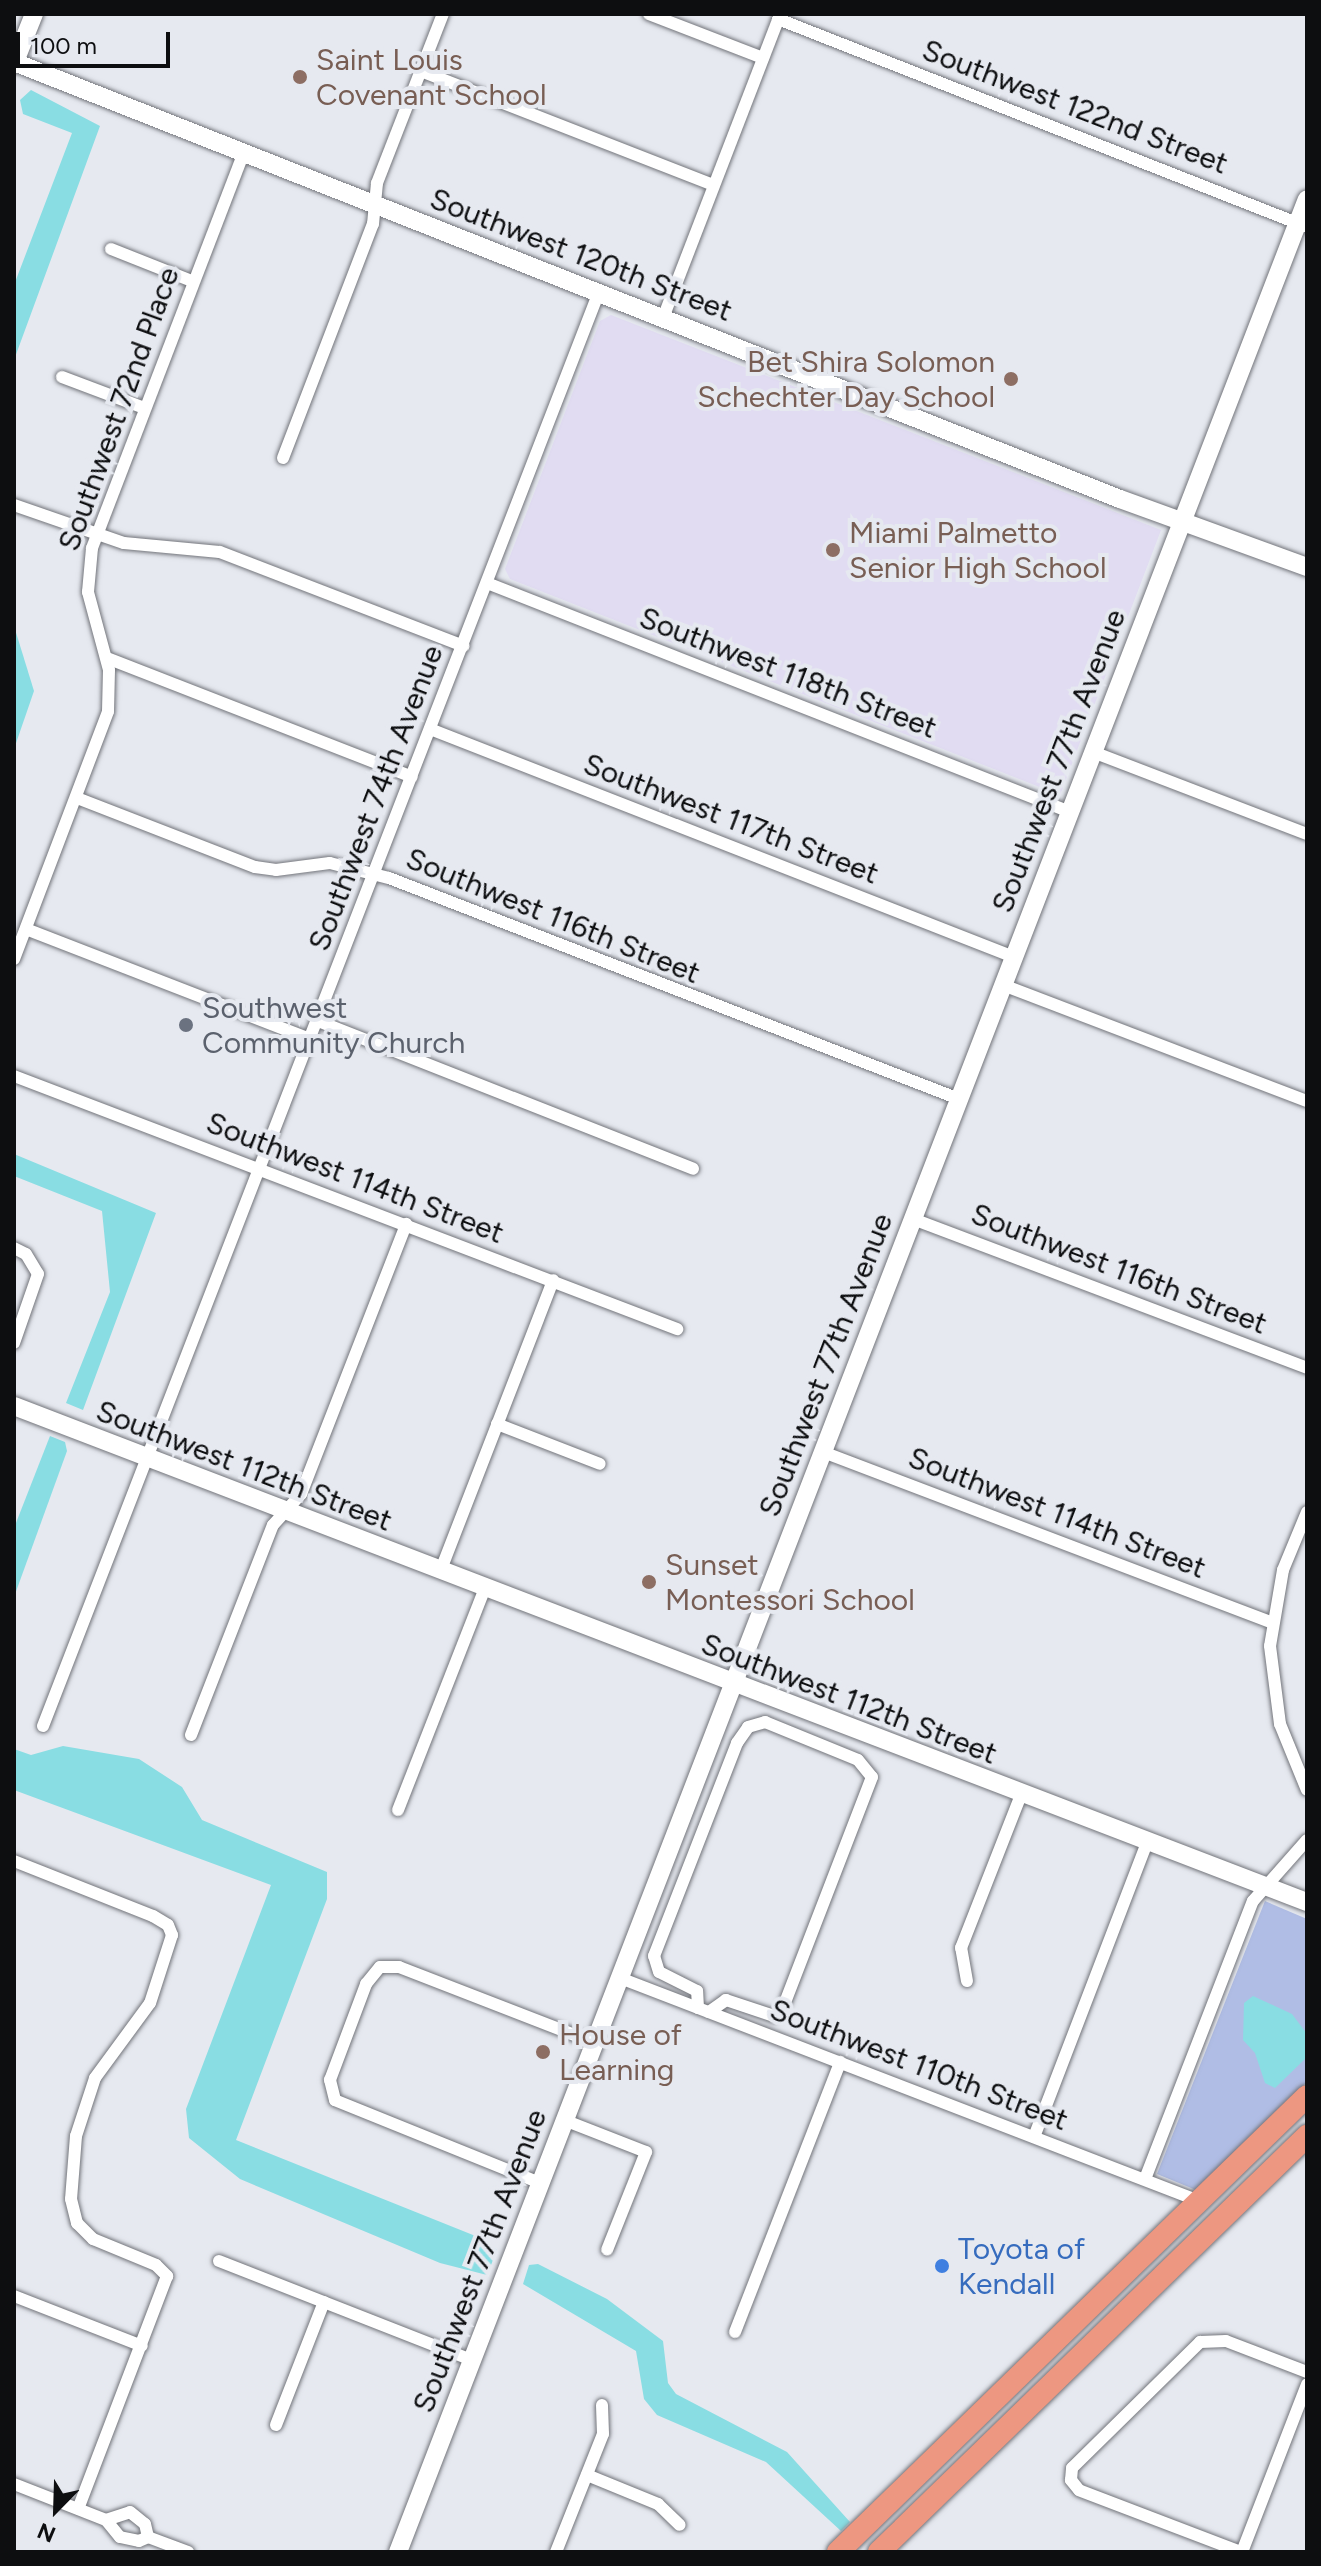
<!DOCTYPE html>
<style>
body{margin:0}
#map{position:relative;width:1321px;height:2566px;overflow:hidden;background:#e6e9f0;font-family:Figtree,sans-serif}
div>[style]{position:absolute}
.education>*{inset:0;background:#e1dcf2}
.green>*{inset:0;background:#b0bde5}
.water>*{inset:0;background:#89dde3}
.roads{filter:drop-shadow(0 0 2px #72747a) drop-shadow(0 0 2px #72747a)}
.street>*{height:12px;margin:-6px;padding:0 6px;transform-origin:6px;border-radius:6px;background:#fff}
.secondary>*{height:18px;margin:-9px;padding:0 9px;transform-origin:9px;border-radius:9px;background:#fff}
.highway>*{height:22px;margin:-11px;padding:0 11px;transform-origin:11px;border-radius:11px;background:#ed9781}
.dots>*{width:22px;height:22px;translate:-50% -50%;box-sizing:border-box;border:4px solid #e6e9f0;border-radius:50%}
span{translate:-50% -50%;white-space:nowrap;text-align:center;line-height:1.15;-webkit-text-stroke:8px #e6e9f0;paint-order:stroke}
.education-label{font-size:30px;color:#785e54}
.left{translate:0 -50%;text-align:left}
.right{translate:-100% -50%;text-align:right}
.street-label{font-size:30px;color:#0d0e10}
.worship-label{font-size:30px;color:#5b616d}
.shop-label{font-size:30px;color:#366cbe}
.frame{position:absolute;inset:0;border:16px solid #0d0e10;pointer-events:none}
.north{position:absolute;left:16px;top:2470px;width:80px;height:80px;-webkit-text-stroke:6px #e6e9f0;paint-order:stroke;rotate:203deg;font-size:22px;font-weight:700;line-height:32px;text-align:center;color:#0d0e10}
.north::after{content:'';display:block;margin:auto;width:28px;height:36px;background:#0d0e10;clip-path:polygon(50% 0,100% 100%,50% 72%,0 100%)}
.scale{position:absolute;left:16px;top:32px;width:154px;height:36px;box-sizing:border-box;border:4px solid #0d0e10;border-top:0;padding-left:10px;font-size:24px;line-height:28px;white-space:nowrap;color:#0d0e10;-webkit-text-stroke:6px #e6e9f0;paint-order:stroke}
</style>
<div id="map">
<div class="education">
<i style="clip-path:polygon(611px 315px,1161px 530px,1060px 795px,510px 579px,505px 569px,600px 321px)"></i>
</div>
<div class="green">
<i style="clip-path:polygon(1265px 1901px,1307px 1919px,1307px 2082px,1196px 2190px,1157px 2174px)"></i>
</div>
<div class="water">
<i style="clip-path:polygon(31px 90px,100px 126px,14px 360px,14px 285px,72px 133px,23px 114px,20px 100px)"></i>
<i style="clip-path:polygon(14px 626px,34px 691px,14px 749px)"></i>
<i style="clip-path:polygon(14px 1154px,156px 1213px,83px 1410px,66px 1403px,110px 1292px,102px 1211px,14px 1176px)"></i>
<i style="clip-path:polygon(50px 1436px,65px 1442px,67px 1451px,14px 1597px,14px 1528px)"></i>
<i style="clip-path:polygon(63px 1746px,139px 1759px,182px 1787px,202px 1820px,327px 1872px,327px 1899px,236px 2140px,483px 2239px,497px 2250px,487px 2275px,440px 2263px,240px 2179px,189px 2138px,186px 2109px,271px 1885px,14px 1790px,14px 1749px,31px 1755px)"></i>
<i style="clip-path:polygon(1253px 1996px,1292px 2014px,1307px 2034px,1307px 2057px,1275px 2088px,1265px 2083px,1255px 2053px,1243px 2040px,1244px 2003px)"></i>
<i style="clip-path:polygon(538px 2264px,607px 2299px,663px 2341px,668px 2383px,676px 2394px,787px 2452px,850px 2522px,841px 2531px,766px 2462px,657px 2415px,644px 2399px,636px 2351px,523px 2284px,529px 2265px)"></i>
</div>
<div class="roads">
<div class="street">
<i style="left:649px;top:14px;width:122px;rotate:21.1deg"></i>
<i style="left:778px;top:19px;width:568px;rotate:21.46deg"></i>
<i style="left:421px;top:71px;width:314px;rotate:21.3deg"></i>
<i style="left:111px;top:249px;width:87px;rotate:21.6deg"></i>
<i style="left:663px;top:318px;width:325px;rotate:-68.9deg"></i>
<i style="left:62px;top:377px;width:88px;rotate:20.7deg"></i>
<i style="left:283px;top:458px;width:251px;rotate:-69deg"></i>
<i style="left:373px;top:224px;width:41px;rotate:-84.4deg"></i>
<i style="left:377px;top:183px;width:181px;rotate:-68.7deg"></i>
<i style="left:14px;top:505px;width:116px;rotate:19.1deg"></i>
<i style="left:124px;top:543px;width:96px;rotate:5.4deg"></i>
<i style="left:220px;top:552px;width:261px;rotate:21.1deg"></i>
<i style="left:487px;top:583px;width:626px;rotate:21.44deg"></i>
<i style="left:107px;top:658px;width:327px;rotate:21.3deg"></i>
<i style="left:430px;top:729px;width:627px;rotate:21.33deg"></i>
<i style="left:1093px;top:752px;width:229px;rotate:21deg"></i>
<i style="left:77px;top:798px;width:191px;rotate:21.2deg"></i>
<i style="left:255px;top:867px;width:21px;rotate:8deg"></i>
<i style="left:276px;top:870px;width:54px;rotate:-7.4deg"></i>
<i style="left:330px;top:863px;width:61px;rotate:14.3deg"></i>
<i style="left:389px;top:878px;width:611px;rotate:21.19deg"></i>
<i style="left:26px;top:929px;width:305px;rotate:21.2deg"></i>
<i style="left:14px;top:959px;width:265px;rotate:-69.2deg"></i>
<i style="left:108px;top:711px;width:41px;rotate:-88.6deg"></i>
<i style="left:109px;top:670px;width:81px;rotate:-105.1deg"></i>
<i style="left:88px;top:592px;width:44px;rotate:-84.8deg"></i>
<i style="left:92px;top:548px;width:424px;rotate:-69deg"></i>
<i style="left:1003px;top:985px;width:325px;rotate:20.9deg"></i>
<i style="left:318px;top:1021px;width:403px;rotate:21.5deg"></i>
<i style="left:14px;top:1076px;width:710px;rotate:20.89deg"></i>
<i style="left:913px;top:1219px;width:421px;rotate:20.7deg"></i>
<i style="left:14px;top:1248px;width:13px;rotate:27deg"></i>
<i style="left:26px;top:1254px;width:23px;rotate:59deg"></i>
<i style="left:38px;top:1274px;width:73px;rotate:109.2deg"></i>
<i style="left:497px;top:1424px;width:110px;rotate:21.2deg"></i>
<i style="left:823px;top:1452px;width:481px;rotate:20.8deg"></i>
<i style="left:1307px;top:1512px;width:63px;rotate:112.5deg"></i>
<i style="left:1283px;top:1570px;width:77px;rotate:99.7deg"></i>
<i style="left:1270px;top:1646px;width:79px;rotate:82.7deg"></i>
<i style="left:1280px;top:1724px;width:71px;rotate:67.8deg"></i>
<i style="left:440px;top:1572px;width:313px;rotate:-68.8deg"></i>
<i style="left:43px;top:1726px;width:1538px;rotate:-68.81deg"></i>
<i style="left:191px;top:1735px;width:225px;rotate:-68.7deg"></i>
<i style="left:273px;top:1525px;width:42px;rotate:-47.9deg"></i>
<i style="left:301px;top:1494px;width:290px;rotate:-68.7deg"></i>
<i style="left:398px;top:1810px;width:236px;rotate:-68.6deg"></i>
<i style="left:14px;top:1861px;width:149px;rotate:21.6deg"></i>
<i style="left:153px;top:1916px;width:17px;rotate:31deg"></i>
<i style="left:168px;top:1925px;width:11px;rotate:68deg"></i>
<i style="left:172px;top:1935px;width:71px;rotate:107.9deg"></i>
<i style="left:150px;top:2003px;width:93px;rotate:126.3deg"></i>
<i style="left:95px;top:2078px;width:61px;rotate:108.1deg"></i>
<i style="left:76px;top:2136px;width:63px;rotate:94.5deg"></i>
<i style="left:71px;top:2199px;width:25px;rotate:76deg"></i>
<i style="left:77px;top:2223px;width:23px;rotate:45deg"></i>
<i style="left:93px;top:2239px;width:68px;rotate:22.4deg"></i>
<i style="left:156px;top:2265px;width:16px;rotate:45deg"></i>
<i style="left:167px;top:2276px;width:249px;rotate:110.9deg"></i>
<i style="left:620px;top:1978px;width:620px;rotate:21.06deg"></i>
<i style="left:967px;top:1981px;width:34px;rotate:-100deg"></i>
<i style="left:961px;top:1948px;width:164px;rotate:-68.6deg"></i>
<i style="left:698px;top:2008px;width:17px;rotate:-93deg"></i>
<i style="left:697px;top:1991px;width:42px;rotate:-153.4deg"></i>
<i style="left:659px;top:1972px;width:17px;rotate:-107deg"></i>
<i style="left:654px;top:1956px;width:229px;rotate:-68.7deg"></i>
<i style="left:737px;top:1743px;width:19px;rotate:-55deg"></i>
<i style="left:748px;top:1727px;width:18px;rotate:-16deg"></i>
<i style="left:765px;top:1722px;width:100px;rotate:22.2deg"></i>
<i style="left:858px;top:1760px;width:22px;rotate:51deg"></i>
<i style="left:872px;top:1777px;width:253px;rotate:111.1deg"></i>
<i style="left:781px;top:2013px;width:8px;rotate:157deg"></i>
<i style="left:774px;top:2016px;width:51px;rotate:-161.6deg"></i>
<i style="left:726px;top:2000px;width:21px;rotate:145deg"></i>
<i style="left:564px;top:2120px;width:88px;rotate:21.3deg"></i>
<i style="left:646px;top:2152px;width:105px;rotate:111.7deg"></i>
<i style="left:1034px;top:2137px;width:315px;rotate:-69deg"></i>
<i style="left:1145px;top:2179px;width:298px;rotate:-68.8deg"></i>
<i style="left:1253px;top:1901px;width:81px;rotate:-48.5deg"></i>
<i style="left:540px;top:2183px;width:221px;rotate:-158deg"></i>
<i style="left:335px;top:2100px;width:21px;rotate:-104deg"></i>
<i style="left:330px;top:2080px;width:103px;rotate:-69.4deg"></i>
<i style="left:366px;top:1984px;width:22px;rotate:-51deg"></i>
<i style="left:380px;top:1967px;width:19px"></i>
<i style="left:399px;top:1967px;width:210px;rotate:21.2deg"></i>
<i style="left:219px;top:2261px;width:272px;rotate:21.4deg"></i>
<i style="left:14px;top:2296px;width:137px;rotate:21.3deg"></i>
<i style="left:735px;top:2332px;width:290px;rotate:-68.7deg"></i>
<i style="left:276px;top:2425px;width:132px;rotate:-68.7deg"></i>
<i style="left:587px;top:2475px;width:77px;rotate:22.2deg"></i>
<i style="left:658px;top:2504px;width:30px;rotate:44deg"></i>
<i style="left:14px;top:2484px;width:99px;rotate:21.4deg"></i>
<i style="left:106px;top:2520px;width:22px;rotate:51deg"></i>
<i style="left:120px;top:2537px;width:19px;rotate:12deg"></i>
<i style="left:139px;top:2541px;width:10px;rotate:-24deg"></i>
<i style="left:148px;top:2537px;width:43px;rotate:20.6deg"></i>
<i style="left:106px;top:2520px;width:25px;rotate:-18deg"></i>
<i style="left:130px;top:2512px;width:19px;rotate:39deg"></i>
<i style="left:145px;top:2524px;width:13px;rotate:77deg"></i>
<i style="left:556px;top:2552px;width:127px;rotate:-68.3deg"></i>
<i style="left:603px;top:2434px;width:29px;rotate:-92deg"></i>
<i style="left:1241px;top:2552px;width:173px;rotate:-159.1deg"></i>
<i style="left:1079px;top:2490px;width:13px;rotate:-129deg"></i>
<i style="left:1071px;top:2480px;width:12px;rotate:-85deg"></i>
<i style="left:1072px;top:2468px;width:180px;rotate:-44.5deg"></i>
<i style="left:1200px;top:2342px;width:26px;rotate:-2deg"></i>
<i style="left:1226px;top:2341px;width:87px;rotate:20.9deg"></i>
<i style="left:1242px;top:2552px;width:180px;rotate:-68.8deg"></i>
</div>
<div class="secondary">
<i style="left:14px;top:62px;width:1189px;rotate:21.56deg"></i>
<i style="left:1120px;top:499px;width:199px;rotate:20deg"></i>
<i style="left:14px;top:64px;width:54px;rotate:-68.2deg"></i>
<i style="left:14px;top:1406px;width:1385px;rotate:20.99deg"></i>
<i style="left:398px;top:2552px;width:2522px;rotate:-68.88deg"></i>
</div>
<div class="highway">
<i style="left:838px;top:2552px;width:654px;rotate:-44.19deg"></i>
<i style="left:879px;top:2552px;width:597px;rotate:-44.19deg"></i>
</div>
</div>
<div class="dots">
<i style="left:300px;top:77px;background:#8d6e63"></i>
<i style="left:1011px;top:379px;background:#8d6e63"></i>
<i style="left:833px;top:550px;background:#8d6e63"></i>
<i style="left:186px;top:1025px;background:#6b7280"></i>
<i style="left:649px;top:1582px;background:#8d6e63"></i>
<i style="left:543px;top:2052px;background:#8d6e63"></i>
<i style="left:942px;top:2266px;background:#3f7fe0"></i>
</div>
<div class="education-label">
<span class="left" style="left:316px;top:77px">Saint Louis<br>Covenant School</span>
<span class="right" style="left:995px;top:379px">Bet Shira Solomon<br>Schechter Day School</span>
<span class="left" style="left:849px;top:550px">Miami Palmetto<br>Senior High School</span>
<span class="left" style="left:665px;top:1582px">Sunset<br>Montessori School</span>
<span class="left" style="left:559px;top:2052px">House of<br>Learning</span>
</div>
<div class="street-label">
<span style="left:1075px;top:107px;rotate:21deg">Southwest 122nd Street</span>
<span style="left:581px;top:255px;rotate:21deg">Southwest 120th Street</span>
<span style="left:119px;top:409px;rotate:-70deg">Southwest 72nd Place</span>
<span style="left:788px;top:673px;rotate:21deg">Southwest 118th Street</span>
<span style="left:1059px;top:761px;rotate:-69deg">Southwest 77th Avenue</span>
<span style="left:376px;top:798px;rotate:-69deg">Southwest 74th Avenue</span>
<span style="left:731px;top:819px;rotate:21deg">Southwest 117th Street</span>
<span style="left:553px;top:916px;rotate:22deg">Southwest 116th Street</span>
<span style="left:355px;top:1178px;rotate:21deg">Southwest 114th Street</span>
<span style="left:1119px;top:1269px;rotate:21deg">Southwest 116th Street</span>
<span style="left:826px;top:1365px;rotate:-69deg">Southwest 77th Avenue</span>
<span style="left:244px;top:1466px;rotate:21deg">Southwest 112th Street</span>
<span style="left:1057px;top:1513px;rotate:21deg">Southwest 114th Street</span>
<span style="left:849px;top:1699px;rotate:21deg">Southwest 112th Street</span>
<span style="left:919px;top:2065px;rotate:21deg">Southwest 110th Street</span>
<span style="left:480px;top:2261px;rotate:-69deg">Southwest 77th Avenue</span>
</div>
<div class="worship-label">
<span class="left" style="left:202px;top:1025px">Southwest<br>Community Church</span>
</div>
<div class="shop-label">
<span class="left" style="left:958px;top:2266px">Toyota of<br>Kendall</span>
</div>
<div class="frame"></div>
<div class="north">N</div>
<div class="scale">100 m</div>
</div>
